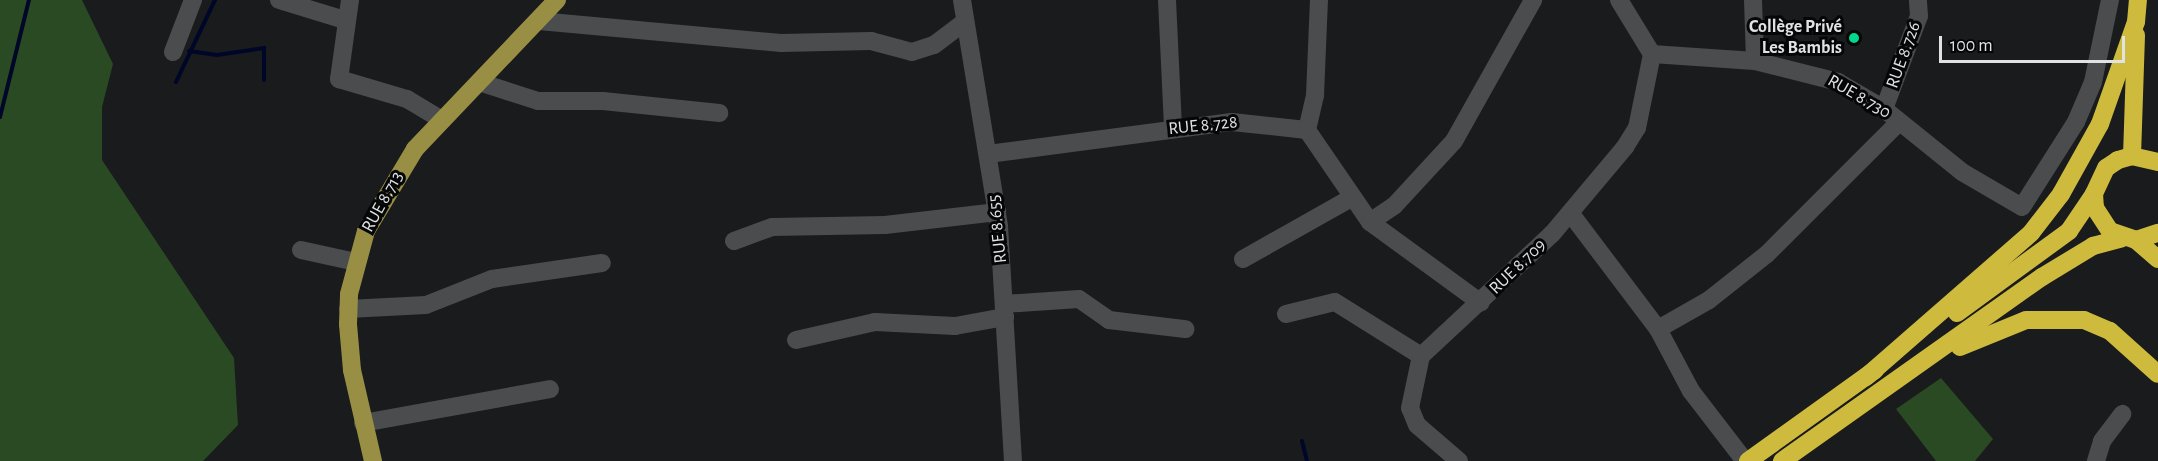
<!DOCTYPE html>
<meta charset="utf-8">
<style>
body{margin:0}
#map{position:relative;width:2158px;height:461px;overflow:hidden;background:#191b1d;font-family:"Alegreya Sans",sans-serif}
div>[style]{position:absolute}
.green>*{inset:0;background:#2a4a23}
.stream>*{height:4px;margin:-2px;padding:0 2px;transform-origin:2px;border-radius:2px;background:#000628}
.minor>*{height:18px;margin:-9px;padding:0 9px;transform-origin:9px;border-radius:9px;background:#4a4c4e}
.major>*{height:18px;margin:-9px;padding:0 9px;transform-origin:9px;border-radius:9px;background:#998f44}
.highway>*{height:18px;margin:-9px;padding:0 9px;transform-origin:9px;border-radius:9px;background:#cebb3e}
.dots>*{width:16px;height:16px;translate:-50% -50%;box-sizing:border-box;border:3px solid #050607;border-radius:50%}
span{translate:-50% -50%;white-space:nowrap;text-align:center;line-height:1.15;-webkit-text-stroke:6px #050607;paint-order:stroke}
.poi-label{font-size:18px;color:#e0e2e3;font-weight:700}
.right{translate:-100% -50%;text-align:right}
.street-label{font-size:18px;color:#e0e2e3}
.scale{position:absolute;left:1939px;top:36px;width:186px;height:27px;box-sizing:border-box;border:3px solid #e0e2e3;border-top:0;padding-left:8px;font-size:18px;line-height:21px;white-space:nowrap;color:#e0e2e3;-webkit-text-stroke:4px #050607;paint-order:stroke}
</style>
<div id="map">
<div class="green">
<i style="clip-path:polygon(0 0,82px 0,113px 64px,102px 107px,102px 160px,234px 358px,238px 425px,203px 461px,0 461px)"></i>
<i style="clip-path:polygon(1941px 378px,1993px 439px,1975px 461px,1936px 461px,1896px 409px)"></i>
</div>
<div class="stream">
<i style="left:189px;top:51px;width:28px;rotate:8deg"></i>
<i style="left:217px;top:55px;width:48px;rotate:-8.5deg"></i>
<i style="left:264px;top:48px;width:32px;rotate:90deg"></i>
<i style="left:176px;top:82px;width:91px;rotate:-64.6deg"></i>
<i style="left:0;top:117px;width:121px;rotate:-76.1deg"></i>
<i style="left:1302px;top:441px;width:21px;rotate:76deg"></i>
</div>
<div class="minor">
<i style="left:279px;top:0;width:69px;rotate:16.9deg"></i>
<i style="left:350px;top:0;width:80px;rotate:97.9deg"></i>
<i style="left:339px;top:79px;width:71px;rotate:16.4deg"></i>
<i style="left:407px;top:99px;width:41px;rotate:31deg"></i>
<i style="left:962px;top:0;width:229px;rotate:80.7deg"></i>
<i style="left:999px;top:226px;width:235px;rotate:86.6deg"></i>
<i style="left:1167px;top:0;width:129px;rotate:87.3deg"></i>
<i style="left:1619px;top:0;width:63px;rotate:58.6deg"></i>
<i style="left:1652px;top:54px;width:103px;rotate:3.9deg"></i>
<i style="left:1755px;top:61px;width:86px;rotate:14.2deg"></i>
<i style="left:1838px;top:82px;width:53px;rotate:30.4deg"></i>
<i style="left:1884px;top:109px;width:100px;rotate:38.9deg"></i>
<i style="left:1962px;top:172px;width:69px;rotate:30.3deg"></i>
<i style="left:2022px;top:207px;width:101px;rotate:-57.6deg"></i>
<i style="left:2076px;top:122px;width:43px;rotate:-67deg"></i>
<i style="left:2093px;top:82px;width:84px;rotate:-78.3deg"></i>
<i style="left:1753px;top:0;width:61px;rotate:88.1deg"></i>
<i style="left:539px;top:21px;width:243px;rotate:5.2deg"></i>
<i style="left:781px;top:43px;width:90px;rotate:-1.3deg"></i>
<i style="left:871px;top:41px;width:42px;rotate:15deg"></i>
<i style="left:912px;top:52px;width:23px;rotate:-18deg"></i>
<i style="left:934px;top:45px;width:39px;rotate:-37deg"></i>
<i style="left:173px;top:52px;width:56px;rotate:-69deg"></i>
<i style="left:479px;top:82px;width:62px;rotate:17.9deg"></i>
<i style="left:538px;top:101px;width:65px"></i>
<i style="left:603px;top:101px;width:117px;rotate:5.9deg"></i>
<i style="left:1884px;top:109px;width:99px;rotate:-69.4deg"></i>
<i style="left:1919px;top:16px;width:16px;rotate:-94deg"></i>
<i style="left:1307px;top:130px;width:36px;rotate:-77deg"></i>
<i style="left:1315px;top:95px;width:95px;rotate:-87.6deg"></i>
<i style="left:988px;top:154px;width:246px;rotate:-7.5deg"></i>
<i style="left:1232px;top:122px;width:75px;rotate:6.1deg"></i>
<i style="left:1307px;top:130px;width:112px;rotate:55.6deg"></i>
<i style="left:1370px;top:222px;width:137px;rotate:36.1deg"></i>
<i style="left:1571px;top:214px;width:144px;rotate:52.9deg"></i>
<i style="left:1658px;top:329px;width:70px;rotate:62deg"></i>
<i style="left:1691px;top:391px;width:88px;rotate:52.4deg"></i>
<i style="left:1370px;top:222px;width:29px;rotate:-34deg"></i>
<i style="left:1394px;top:206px;width:88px;rotate:-47.3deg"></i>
<i style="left:1454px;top:141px;width:162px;rotate:-60.7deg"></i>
<i style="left:734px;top:241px;width:40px;rotate:-20.2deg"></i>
<i style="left:772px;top:227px;width:113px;rotate:-1deg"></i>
<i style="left:885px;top:225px;width:113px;rotate:-6.6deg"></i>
<i style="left:301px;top:250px;width:56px;rotate:12.3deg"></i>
<i style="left:1243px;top:259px;width:126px;rotate:-29.4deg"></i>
<i style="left:1004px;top:304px;width:75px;rotate:-3.8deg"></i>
<i style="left:1079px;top:299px;width:37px;rotate:35deg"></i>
<i style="left:1109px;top:320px;width:77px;rotate:6.8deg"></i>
<i style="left:348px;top:309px;width:78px;rotate:-2.9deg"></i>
<i style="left:426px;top:305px;width:71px;rotate:-21.5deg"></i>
<i style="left:492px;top:279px;width:111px;rotate:-8.3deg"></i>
<i style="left:1286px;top:314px;width:50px;rotate:-13.8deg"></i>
<i style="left:1335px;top:302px;width:102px;rotate:32.1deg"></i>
<i style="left:1658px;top:329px;width:59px;rotate:-29.6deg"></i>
<i style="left:1709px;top:300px;width:74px;rotate:-38.4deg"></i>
<i style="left:1767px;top:254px;width:187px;rotate:-45deg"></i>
<i style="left:796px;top:340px;width:81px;rotate:-12.8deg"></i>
<i style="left:875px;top:322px;width:80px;rotate:2.9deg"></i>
<i style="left:955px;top:326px;width:51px;rotate:-10.2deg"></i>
<i style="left:363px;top:423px;width:190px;rotate:-10.3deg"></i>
<i style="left:1459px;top:461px;width:55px;rotate:-139.4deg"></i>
<i style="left:1417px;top:425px;width:18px;rotate:-112deg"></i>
<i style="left:1410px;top:408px;width:53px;rotate:-78.1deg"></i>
<i style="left:1421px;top:356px;width:179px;rotate:-43deg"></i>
<i style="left:1552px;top:234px;width:114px;rotate:-50deg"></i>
<i style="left:1625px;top:147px;width:22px;rotate:-58deg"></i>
<i style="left:1637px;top:128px;width:76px;rotate:-78.5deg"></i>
<i style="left:2096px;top:461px;width:21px;rotate:-73deg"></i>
<i style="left:2102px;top:441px;width:34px;rotate:-53deg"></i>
</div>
<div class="major">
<i style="left:373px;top:461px;width:93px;rotate:-103deg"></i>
<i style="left:352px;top:370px;width:46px;rotate:-95deg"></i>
<i style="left:348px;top:324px;width:30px;rotate:-88deg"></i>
<i style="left:349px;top:294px;width:65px;rotate:-74.9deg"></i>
<i style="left:366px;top:231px;width:96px;rotate:-59.1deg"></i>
<i style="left:415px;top:149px;width:206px;rotate:-46.4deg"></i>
</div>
<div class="highway">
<i style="left:2132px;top:156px;width:121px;rotate:-88.1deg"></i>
<i style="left:2158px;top:162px;width:27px;rotate:-167deg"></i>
<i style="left:2132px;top:156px;width:15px;rotate:164deg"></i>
<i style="left:2118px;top:160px;width:14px;rotate:146deg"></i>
<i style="left:2106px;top:168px;width:29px;rotate:115deg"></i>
<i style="left:2094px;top:194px;width:14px;rotate:86deg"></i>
<i style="left:2095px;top:208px;width:27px;rotate:57deg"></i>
<i style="left:2110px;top:231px;width:28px;rotate:19deg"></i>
<i style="left:2136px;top:240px;width:23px;rotate:-18deg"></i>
<i style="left:2136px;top:240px;width:29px;rotate:41deg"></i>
<i style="left:1957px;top:313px;width:139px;rotate:-36.2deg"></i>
<i style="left:2069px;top:231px;width:45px;rotate:-56deg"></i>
<i style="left:1960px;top:347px;width:71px;rotate:-22.2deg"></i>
<i style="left:2026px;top:320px;width:58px"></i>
<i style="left:2084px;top:320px;width:28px;rotate:23deg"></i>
<i style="left:2110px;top:331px;width:64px;rotate:41.9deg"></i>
<i style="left:1866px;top:377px;width:219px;rotate:-41.1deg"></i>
<i style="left:2031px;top:233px;width:49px;rotate:-52.4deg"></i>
<i style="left:2061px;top:194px;width:80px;rotate:-60.9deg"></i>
<i style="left:2100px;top:124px;width:108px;rotate:-70.6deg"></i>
<i style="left:2136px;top:22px;width:22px;rotate:-85deg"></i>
<i style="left:1748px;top:461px;width:156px;rotate:-35.6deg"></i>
<i style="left:1782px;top:461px;width:319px;rotate:-35.3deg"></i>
<i style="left:2042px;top:277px;width:60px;rotate:-31.3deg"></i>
<i style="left:2093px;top:246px;width:30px;rotate:-15deg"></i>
</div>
<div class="dots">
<i style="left:1854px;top:38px;background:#00d98c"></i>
</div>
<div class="poi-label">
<span class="right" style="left:1842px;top:38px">Collège Privé<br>Les Bambis</span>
</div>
<div class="street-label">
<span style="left:1904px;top:55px;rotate:-70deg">RUE 8.726</span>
<span style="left:1859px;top:97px;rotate:30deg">RUE 8.730</span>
<span style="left:1203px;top:126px;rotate:-6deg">RUE 8.728</span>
<span style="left:383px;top:202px;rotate:-61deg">RUE 8.713</span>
<span style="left:998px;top:229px;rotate:-96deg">RUE 8.655</span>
<span style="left:1518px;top:267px;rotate:-44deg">RUE 8.709</span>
</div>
<div class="scale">100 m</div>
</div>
